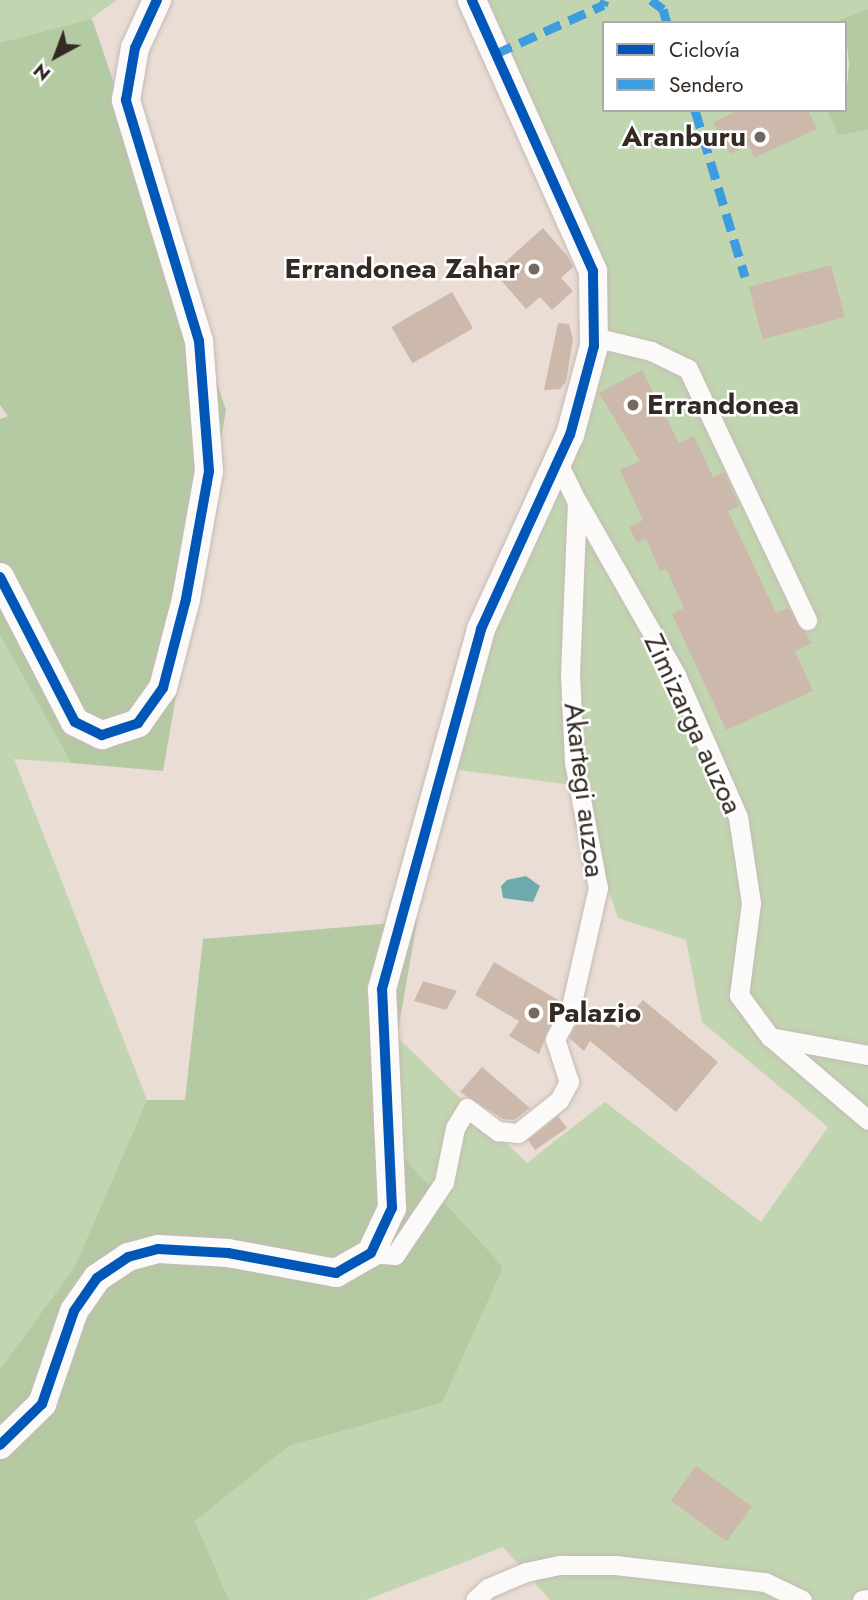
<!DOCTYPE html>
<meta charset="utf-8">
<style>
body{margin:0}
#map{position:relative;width:868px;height:1600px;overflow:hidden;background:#eaddd5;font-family:Jost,sans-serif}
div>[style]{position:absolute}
.green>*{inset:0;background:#c1d5b0}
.forest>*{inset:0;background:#b4caa2}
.water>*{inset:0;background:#6eaaac}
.building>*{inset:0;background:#cdb9ac;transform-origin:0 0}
.roads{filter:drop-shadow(0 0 2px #c5bbb4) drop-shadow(0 0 2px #c5bbb4)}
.street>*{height:19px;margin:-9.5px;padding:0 9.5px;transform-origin:9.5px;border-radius:9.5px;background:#fcfaf9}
.secondary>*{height:28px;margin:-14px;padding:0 14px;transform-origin:14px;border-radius:14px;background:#fcfaf9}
.quiet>*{height:9px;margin-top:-4.5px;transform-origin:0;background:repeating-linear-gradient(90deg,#3e9ce0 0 18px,transparent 0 27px)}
.cycleway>*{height:10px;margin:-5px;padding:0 5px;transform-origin:5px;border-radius:5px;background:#0057b8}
.dots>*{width:19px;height:19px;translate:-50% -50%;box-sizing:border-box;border:4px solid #fff;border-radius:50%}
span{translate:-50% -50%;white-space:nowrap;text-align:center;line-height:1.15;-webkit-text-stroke:5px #fff;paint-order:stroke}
.poi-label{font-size:28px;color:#332a24;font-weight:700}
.right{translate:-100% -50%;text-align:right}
.left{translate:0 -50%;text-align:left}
.street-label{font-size:28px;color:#332a24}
.legend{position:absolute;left:602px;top:21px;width:245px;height:91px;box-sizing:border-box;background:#fff;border:2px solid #adaaa7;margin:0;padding:9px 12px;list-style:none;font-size:21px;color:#332a24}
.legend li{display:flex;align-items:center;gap:14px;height:35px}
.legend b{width:35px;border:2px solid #adaaa7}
.north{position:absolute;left:21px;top:21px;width:70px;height:70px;-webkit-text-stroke:5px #fff;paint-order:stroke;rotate:221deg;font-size:19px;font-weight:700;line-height:28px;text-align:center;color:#332a24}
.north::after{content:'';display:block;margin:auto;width:24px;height:32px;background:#332a24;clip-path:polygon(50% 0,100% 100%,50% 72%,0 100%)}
</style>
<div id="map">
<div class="green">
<i style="clip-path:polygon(0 0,117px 0,82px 25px,0 46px)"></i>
<i style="clip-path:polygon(463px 0,868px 0,868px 9px,831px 23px,604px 23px,604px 110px,827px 110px,838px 134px,868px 130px,868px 1600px,550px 1600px,503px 1547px,366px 1600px,229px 1600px,195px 1521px,289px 1446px,442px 1403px,391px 1144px,397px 1037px,527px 1163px,605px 1102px,761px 1222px,828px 1127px,702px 1022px,686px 940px,618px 918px,572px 785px,443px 768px,602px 313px)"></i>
<i style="clip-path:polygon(0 635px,71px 763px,14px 759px,147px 1100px,74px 1268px,0 1369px)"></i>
</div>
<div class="forest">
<i style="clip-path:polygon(868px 9px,868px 130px,838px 135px,827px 110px,845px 110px,849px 64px,845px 23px,831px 23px)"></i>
<i style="clip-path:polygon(92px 19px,226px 410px,163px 771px,71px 763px,0 635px,0 419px,8px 416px,0 405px,0 43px)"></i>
<i style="clip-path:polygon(417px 921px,397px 1037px,391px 1144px,503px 1267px,442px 1403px,289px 1446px,195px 1521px,229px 1600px,0 1600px,0 1369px,74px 1268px,147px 1100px,185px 1100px,203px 939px)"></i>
</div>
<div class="water">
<i style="clip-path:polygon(526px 876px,540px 886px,533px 902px,503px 898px,501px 886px,507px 880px)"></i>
</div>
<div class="building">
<i style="clip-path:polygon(739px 110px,808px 110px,817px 129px,754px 158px,749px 145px,730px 154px,713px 122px)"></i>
<i style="clip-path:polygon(543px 228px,569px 258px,573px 267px,561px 278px,573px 291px,552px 310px,540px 297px,526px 309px,494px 272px)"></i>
<i style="left:831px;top:265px;width:54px;height:85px;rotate:75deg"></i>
<i style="left:452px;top:292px;width:42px;height:70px;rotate:60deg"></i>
<i style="clip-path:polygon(558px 323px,569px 324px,573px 339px,566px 382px,560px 389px,544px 390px)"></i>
<i style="clip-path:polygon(642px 370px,679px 443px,694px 436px,713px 477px,724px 472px,739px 506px,728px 511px,776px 613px,788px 608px,812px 643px,795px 651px,813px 691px,726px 730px,672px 614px,684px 608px,666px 569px,660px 571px,646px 539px,637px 543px,629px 527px,643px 520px,620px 470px,640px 461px,599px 393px)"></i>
<i style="clip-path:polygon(494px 962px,560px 1001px,539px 1054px,509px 1036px,519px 1021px,475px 995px)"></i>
<i style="clip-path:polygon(423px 981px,457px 991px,446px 1010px,414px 1001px)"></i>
<i style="clip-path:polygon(643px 1000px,718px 1062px,676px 1112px,590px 1041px,584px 1051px,569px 1038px,585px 1008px,619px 1028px)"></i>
<i style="clip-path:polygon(482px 1067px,530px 1108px,514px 1120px,503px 1119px,460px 1092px)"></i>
<i style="clip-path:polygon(558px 1116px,567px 1128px,535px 1150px,528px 1140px)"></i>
<i style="left:696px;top:1466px;width:69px;height:43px;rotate:36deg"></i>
</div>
<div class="roads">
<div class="street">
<i style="left:594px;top:337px;width:59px;rotate:13.8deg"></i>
<i style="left:651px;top:351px;width:41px;rotate:25.9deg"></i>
<i style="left:688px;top:369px;width:278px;rotate:64.6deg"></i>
<i style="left:578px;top:503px;width:198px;rotate:60.3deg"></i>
<i style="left:676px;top:675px;width:155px;rotate:66.4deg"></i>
<i style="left:738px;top:817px;width:87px;rotate:81.4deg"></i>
<i style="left:751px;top:903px;width:93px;rotate:97.4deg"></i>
<i style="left:739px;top:995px;width:52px;rotate:53.6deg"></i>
<i style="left:770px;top:1037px;width:100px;rotate:10.4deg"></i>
<i style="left:774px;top:1040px;width:123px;rotate:40.4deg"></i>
<i style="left:371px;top:1253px;width:24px;rotate:5deg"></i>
<i style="left:395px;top:1255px;width:88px;rotate:-56.1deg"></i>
<i style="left:444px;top:1182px;width:55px;rotate:-78.5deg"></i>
<i style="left:455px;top:1128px;width:23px;rotate:-59deg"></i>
<i style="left:467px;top:1108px;width:39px;rotate:37deg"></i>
<i style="left:498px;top:1131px;width:20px;rotate:6deg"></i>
<i style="left:518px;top:1133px;width:53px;rotate:-38.8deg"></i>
<i style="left:559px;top:1100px;width:21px;rotate:-61deg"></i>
<i style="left:569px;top:1082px;width:45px;rotate:-108deg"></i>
<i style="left:555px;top:1039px;width:32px;rotate:-62deg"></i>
<i style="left:570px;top:1011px;width:126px;rotate:-77.2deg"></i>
<i style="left:598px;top:888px;width:128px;rotate:-100.8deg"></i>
<i style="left:574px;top:762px;width:87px;rotate:-92.6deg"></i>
<i style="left:570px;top:675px;width:173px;rotate:-87.7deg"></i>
<i style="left:577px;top:502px;width:43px;rotate:-116deg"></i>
<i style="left:475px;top:1600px;width:18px;rotate:-43deg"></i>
<i style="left:488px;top:1588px;width:41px;rotate:-22.8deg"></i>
<i style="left:526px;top:1572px;width:35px;rotate:-12deg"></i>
<i style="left:560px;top:1565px;width:55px"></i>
<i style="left:615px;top:1565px;width:151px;rotate:6.5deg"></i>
<i style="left:765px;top:1582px;width:41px;rotate:25.9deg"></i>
<i style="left:862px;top:1600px;width:6px;rotate:-9deg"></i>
</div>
<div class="secondary">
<i style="left:0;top:577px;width:163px;rotate:62.7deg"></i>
<i style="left:75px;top:722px;width:30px;rotate:26deg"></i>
<i style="left:102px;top:735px;width:38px;rotate:-18deg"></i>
<i style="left:138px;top:723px;width:43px;rotate:-54.5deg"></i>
<i style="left:163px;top:688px;width:92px;rotate:-75.5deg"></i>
<i style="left:186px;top:599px;width:130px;rotate:-79.8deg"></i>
<i style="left:209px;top:471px;width:130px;rotate:-94.4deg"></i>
<i style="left:199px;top:341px;width:252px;rotate:-106.9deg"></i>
<i style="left:126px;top:100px;width:53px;rotate:-80.2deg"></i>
<i style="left:135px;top:48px;width:53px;rotate:-65.4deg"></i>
<i style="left:0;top:1445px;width:59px;rotate:-44.3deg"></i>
<i style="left:42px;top:1404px;width:98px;rotate:-71deg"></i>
<i style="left:74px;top:1311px;width:40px;rotate:-55.1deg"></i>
<i style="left:97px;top:1278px;width:37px;rotate:-34deg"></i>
<i style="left:128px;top:1257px;width:31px;rotate:-15deg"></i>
<i style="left:158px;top:1249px;width:70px;rotate:3.3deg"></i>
<i style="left:228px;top:1253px;width:110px;rotate:10.5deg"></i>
<i style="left:336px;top:1273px;width:40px;rotate:-29.7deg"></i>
<i style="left:371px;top:1253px;width:50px;rotate:-65deg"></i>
<i style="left:392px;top:1208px;width:219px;rotate:-92.6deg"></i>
<i style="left:382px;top:989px;width:373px;rotate:-74.6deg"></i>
<i style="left:481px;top:629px;width:213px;rotate:-65.4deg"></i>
<i style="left:570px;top:435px;width:92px;rotate:-74.9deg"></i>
<i style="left:594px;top:346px;width:75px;rotate:-90.8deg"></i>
<i style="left:593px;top:271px;width:297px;rotate:-114.1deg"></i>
</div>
</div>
<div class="quiet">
<i style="left:651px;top:0;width:15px;rotate:37deg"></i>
<i style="left:663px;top:9px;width:15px;rotate:74deg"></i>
<i style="left:495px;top:54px;width:119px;rotate:-24.4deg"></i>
<i style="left:603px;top:5px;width:5px;rotate:-68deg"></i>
<i style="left:695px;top:110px;width:174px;rotate:73.3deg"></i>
</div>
<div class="cycleway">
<i style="left:0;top:577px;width:163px;rotate:62.7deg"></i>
<i style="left:75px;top:722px;width:30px;rotate:26deg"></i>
<i style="left:102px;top:735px;width:38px;rotate:-18deg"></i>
<i style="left:138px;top:723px;width:43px;rotate:-54.5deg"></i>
<i style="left:163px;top:688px;width:92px;rotate:-75.5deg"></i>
<i style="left:186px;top:599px;width:130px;rotate:-79.8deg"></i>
<i style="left:209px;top:471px;width:130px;rotate:-94.4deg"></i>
<i style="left:199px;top:341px;width:252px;rotate:-106.9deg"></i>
<i style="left:126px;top:100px;width:53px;rotate:-80.2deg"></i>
<i style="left:135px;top:48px;width:53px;rotate:-65.4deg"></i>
<i style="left:0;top:1445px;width:59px;rotate:-44.3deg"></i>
<i style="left:42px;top:1404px;width:98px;rotate:-71deg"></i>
<i style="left:74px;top:1311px;width:40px;rotate:-55.1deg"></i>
<i style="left:97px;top:1278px;width:37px;rotate:-34deg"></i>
<i style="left:128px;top:1257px;width:31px;rotate:-15deg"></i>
<i style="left:158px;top:1249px;width:70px;rotate:3.3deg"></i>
<i style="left:228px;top:1253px;width:110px;rotate:10.5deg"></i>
<i style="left:336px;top:1273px;width:40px;rotate:-29.7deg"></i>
<i style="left:371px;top:1253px;width:50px;rotate:-65deg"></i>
<i style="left:392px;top:1208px;width:219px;rotate:-92.6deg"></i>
<i style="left:382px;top:989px;width:373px;rotate:-74.6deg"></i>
<i style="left:481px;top:629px;width:213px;rotate:-65.4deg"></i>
<i style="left:570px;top:435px;width:92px;rotate:-74.9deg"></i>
<i style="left:594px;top:346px;width:75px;rotate:-90.8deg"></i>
<i style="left:593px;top:271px;width:297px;rotate:-114.1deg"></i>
</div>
<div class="dots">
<i style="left:760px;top:137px;background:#736962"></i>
<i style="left:534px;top:269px;background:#736962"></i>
<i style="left:633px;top:405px;background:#736962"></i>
<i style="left:534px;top:1013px;background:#736962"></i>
</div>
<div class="poi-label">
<span class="right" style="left:746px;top:137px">Aranburu</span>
<span class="right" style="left:520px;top:269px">Errandonea Zahar</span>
<span class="left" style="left:647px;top:405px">Errandonea</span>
<span class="left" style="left:548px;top:1013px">Palazio</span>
</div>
<div class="street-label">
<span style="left:693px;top:724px;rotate:65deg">Zimizarga auzoa</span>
<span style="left:584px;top:790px;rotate:83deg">Akartegi auzoa</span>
</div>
<ul class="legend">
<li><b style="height:9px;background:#0057b8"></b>Ciclovía</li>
<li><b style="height:9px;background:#3e9ce0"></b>Sendero</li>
</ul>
<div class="north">N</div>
</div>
